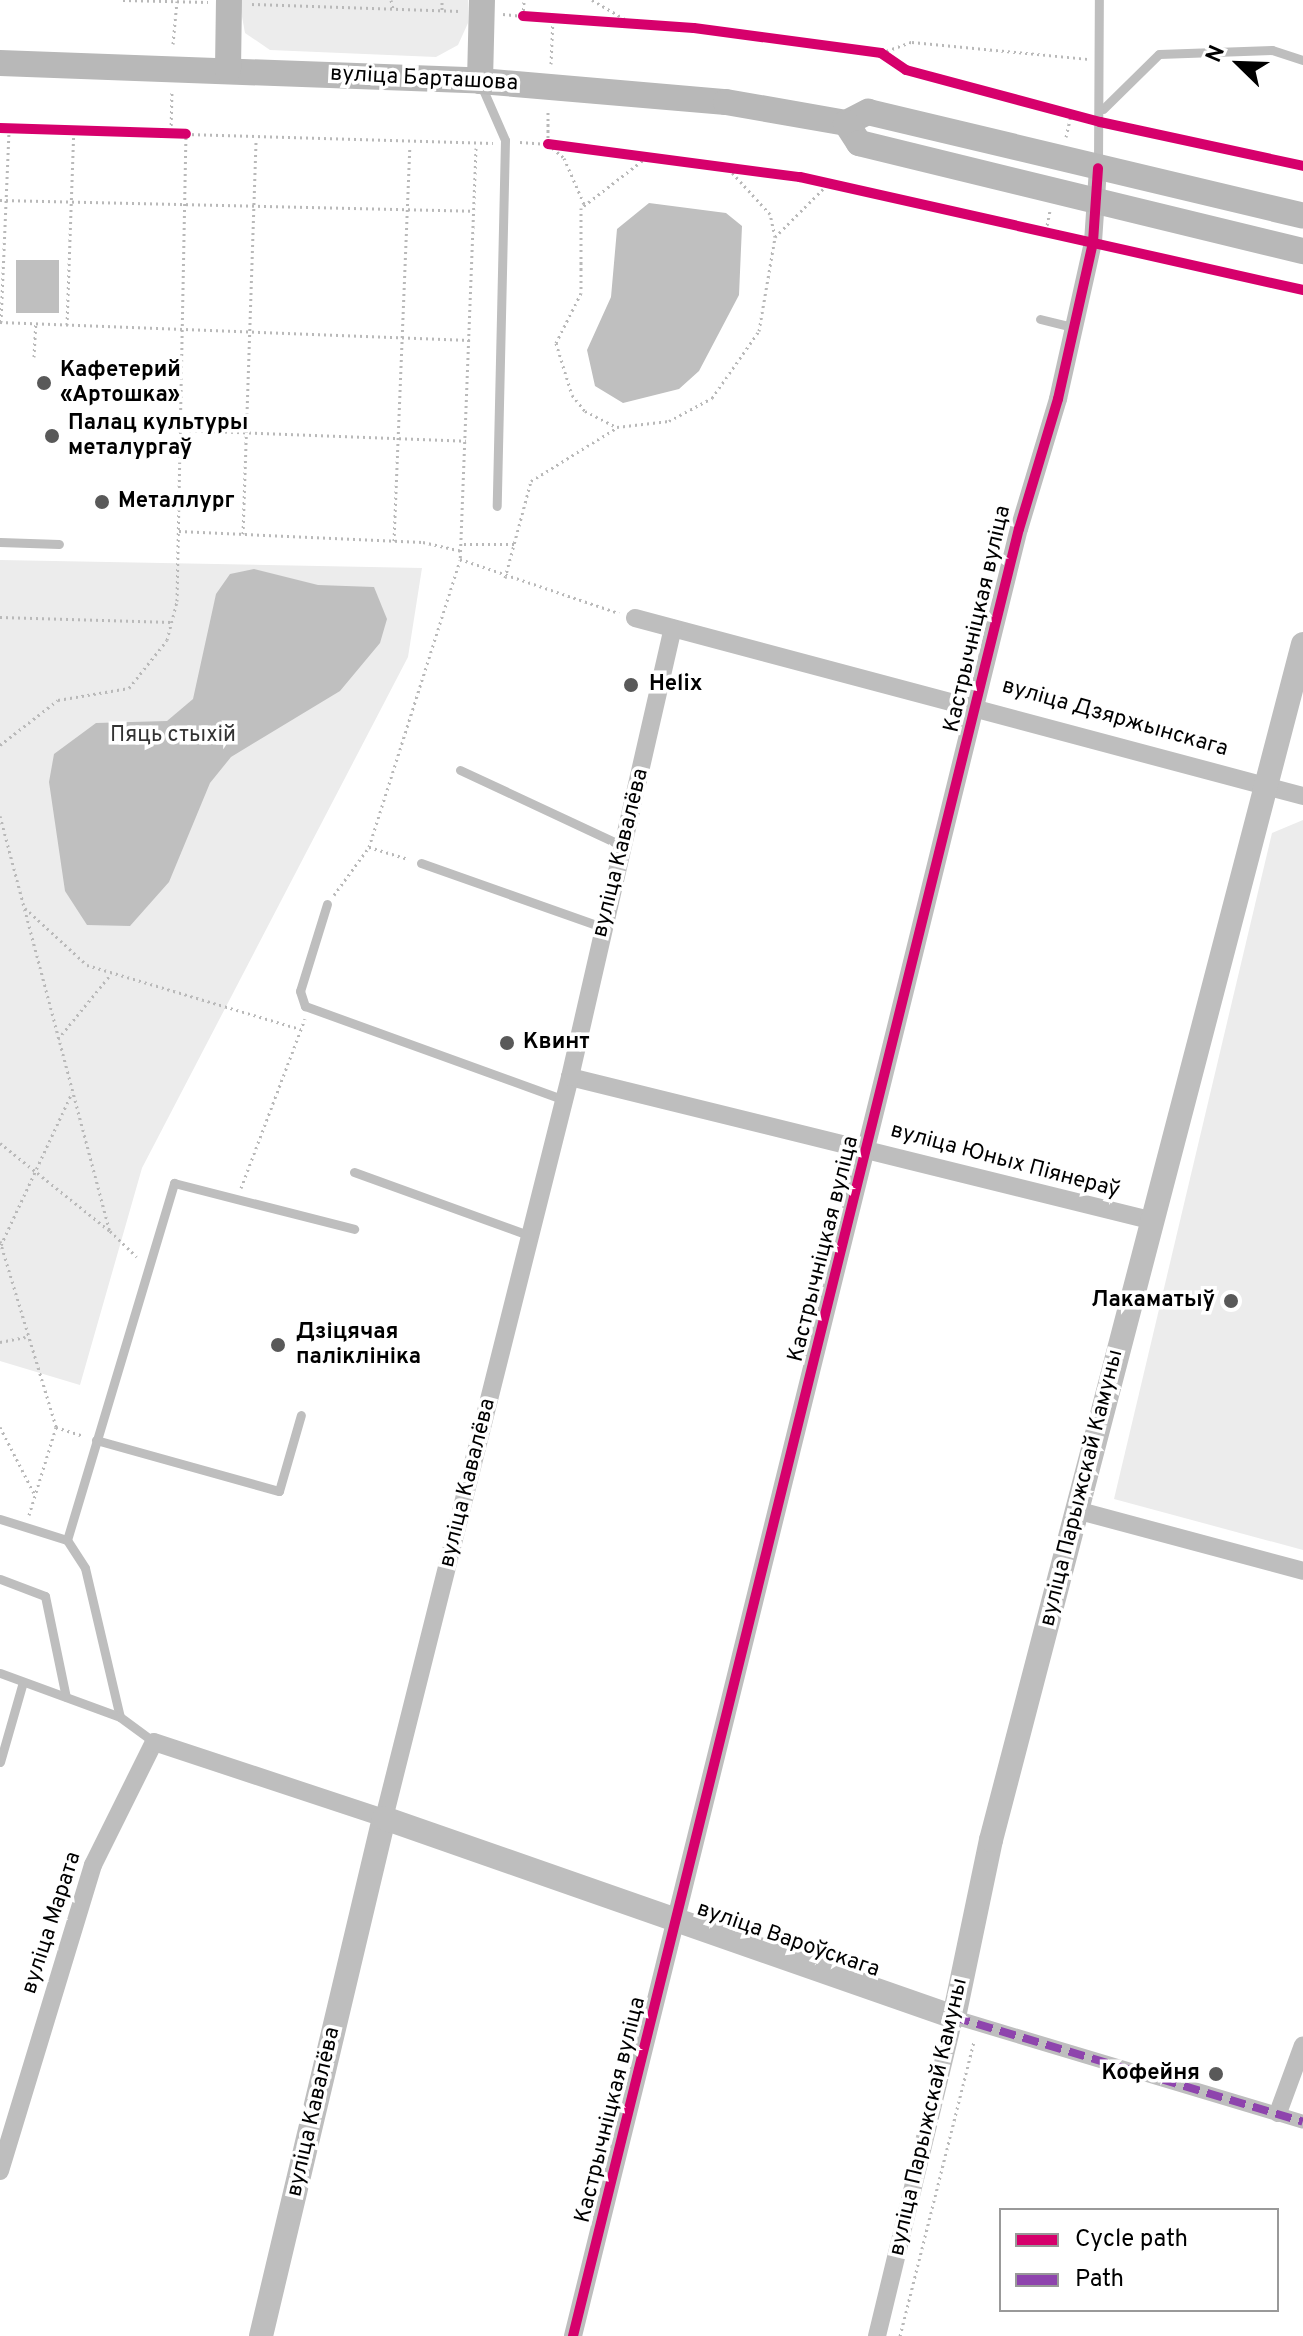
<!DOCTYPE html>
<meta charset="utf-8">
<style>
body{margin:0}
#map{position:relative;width:1303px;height:2336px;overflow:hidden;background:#fff;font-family:Overpass,sans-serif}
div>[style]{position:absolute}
.green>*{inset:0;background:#ececec}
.water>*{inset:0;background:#bfbfbf;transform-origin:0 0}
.path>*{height:3px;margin-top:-1.5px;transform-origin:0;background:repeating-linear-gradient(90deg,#b9b9b9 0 2px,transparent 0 6px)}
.service>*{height:9px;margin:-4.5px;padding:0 4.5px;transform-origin:4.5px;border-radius:4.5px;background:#bebebe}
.pedestrian>*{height:14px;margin:-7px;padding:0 7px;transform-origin:7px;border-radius:7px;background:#bebebe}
.minor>*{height:18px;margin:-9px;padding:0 9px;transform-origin:9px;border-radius:9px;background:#bebebe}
.tertiary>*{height:24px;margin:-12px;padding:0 12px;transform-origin:12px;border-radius:12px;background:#bebebe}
.secondary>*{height:26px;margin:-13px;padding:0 13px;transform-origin:13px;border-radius:13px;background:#b8b8b8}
.quiet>*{height:8px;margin-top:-4px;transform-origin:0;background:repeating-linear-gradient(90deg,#8e44ad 0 16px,transparent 0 24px)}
.cycleway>*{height:10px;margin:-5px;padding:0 5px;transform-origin:5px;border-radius:5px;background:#d6006c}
.dots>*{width:22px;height:22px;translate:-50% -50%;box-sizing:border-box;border:4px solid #fff;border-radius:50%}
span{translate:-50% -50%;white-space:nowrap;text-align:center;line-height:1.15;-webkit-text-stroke:7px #fff;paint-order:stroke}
.street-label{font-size:22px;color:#000}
.poi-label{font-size:22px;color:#000;font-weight:700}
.left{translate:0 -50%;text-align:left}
.right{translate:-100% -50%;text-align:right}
.park-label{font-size:22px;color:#333}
.legend{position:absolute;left:999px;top:2208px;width:280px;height:104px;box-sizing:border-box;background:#fff;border:2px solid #999;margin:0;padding:10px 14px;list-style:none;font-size:24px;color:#000}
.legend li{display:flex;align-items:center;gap:16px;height:40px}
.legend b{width:40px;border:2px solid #999}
.north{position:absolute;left:1199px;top:24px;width:80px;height:80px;-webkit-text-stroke:6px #fff;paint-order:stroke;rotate:293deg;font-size:22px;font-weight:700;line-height:32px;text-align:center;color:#000}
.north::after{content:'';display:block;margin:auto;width:28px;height:36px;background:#000;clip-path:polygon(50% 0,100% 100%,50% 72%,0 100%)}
</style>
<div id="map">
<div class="green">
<i style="clip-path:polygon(239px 0,468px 0,468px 23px,458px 45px,436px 57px,270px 50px,245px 33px)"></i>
<i style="clip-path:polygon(0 560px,422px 568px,408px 657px,142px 1168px,80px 1385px,0 1361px)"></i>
<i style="clip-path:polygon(1303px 820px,1303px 1550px,1114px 1499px,1272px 833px)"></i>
</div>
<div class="water">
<i style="clip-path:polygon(649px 203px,726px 213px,742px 226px,739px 295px,699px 371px,679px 389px,623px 403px,595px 386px,587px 350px,611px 297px,617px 229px)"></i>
<i style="left:16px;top:260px;width:43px;height:53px"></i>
<i style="clip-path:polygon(254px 569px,318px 585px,374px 587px,387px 619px,380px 643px,340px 691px,231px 757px,210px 783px,169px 882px,130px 926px,87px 925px,65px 891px,49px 782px,54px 754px,96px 723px,167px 721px,193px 699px,216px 594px,230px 574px)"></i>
</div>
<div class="path">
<i style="left:123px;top:0;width:85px;rotate:1.3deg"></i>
<i style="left:391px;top:0;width:9px;rotate:77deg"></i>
<i style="left:592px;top:0;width:44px;rotate:30.1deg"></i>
<i style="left:252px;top:4px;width:208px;rotate:1.9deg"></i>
<i style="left:442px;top:10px;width:10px;rotate:-90deg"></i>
<i style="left:503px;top:14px;width:20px;rotate:6deg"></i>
<i style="left:523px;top:16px;width:16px;rotate:-86deg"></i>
<i style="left:173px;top:44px;width:43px;rotate:-84.7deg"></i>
<i style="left:881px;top:53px;width:33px;rotate:-20deg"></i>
<i style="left:912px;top:42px;width:176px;rotate:5.5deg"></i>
<i style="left:551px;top:64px;width:46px;rotate:-87.5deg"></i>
<i style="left:171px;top:131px;width:40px;rotate:-88.6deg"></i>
<i style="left:1066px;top:137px;width:27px;rotate:-77deg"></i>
<i style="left:520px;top:142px;width:28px;rotate:4deg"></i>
<i style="left:548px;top:144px;width:21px;rotate:41deg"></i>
<i style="left:564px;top:158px;width:50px;rotate:66.5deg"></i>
<i style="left:548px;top:144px;width:32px;rotate:-90deg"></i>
<i style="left:476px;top:148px;width:411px;rotate:92.2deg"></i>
<i style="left:460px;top:559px;width:168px;rotate:18.8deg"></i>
<i style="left:647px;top:157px;width:83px;rotate:142.3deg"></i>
<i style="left:581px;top:208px;width:85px;rotate:90deg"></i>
<i style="left:581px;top:293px;width:56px;rotate:116.6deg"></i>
<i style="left:556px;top:343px;width:54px;rotate:72.9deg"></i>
<i style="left:572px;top:395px;width:21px;rotate:51deg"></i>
<i style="left:585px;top:411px;width:36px;rotate:27deg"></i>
<i style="left:617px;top:427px;width:52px;rotate:-6.6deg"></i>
<i style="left:669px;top:421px;width:49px;rotate:-28.1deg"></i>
<i style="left:712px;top:398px;width:82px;rotate:-55deg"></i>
<i style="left:759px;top:331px;width:95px;rotate:-80.3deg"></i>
<i style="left:775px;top:237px;width:24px;rotate:-102deg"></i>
<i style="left:770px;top:214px;width:62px;rotate:-132.4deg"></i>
<i style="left:0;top:200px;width:472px;rotate:1.3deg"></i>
<i style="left:1046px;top:231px;width:20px;rotate:-79deg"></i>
<i style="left:775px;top:237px;width:75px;rotate:-45deg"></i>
<i style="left:0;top:322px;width:470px;rotate:2.2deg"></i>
<i style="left:1px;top:322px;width:193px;rotate:-87.6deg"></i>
<i style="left:67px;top:325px;width:196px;rotate:-88deg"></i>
<i style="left:34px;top:357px;width:34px;rotate:-87deg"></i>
<i style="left:183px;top:430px;width:283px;rotate:2.2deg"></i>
<i style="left:179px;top:531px;width:244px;rotate:2.6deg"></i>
<i style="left:423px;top:542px;width:40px;rotate:13deg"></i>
<i style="left:243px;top:534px;width:392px;rotate:-88.1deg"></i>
<i style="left:394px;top:541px;width:395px;rotate:-87.7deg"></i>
<i style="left:464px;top:544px;width:51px"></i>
<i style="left:505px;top:578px;width:100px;rotate:-75deg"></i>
<i style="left:531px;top:481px;width:100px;rotate:-31.9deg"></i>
<i style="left:0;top:617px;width:172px;rotate:1.7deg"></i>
<i style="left:0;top:745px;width:73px;rotate:-37.8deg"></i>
<i style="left:58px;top:700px;width:72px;rotate:-9.6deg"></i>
<i style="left:129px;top:688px;width:61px;rotate:-51.6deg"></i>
<i style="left:167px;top:640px;width:40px;rotate:-75.6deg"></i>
<i style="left:177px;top:601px;width:467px;rotate:-88.9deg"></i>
<i style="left:186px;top:134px;width:307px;rotate:1.7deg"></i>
<i style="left:0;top:816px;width:429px;rotate:75.2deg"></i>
<i style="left:110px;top:1231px;width:37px;rotate:44deg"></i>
<i style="left:369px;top:847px;width:41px;rotate:17.1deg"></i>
<i style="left:334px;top:895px;width:59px;rotate:-53.9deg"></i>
<i style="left:369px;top:847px;width:301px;rotate:-72.4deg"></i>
<i style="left:25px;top:908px;width:84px;rotate:42.6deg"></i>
<i style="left:87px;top:965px;width:223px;rotate:16.7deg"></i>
<i style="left:58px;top:1039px;width:84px;rotate:-50.8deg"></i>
<i style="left:0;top:1143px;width:141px;rotate:38.7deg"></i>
<i style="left:241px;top:1188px;width:181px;rotate:-69.3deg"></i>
<i style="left:0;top:1241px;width:194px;rotate:73.2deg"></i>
<i style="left:56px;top:1427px;width:29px;rotate:18deg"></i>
<i style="left:1px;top:1245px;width:168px;rotate:-65deg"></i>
<i style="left:0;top:1342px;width:26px;rotate:-11deg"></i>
<i style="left:0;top:1427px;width:76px;rotate:62.8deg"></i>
<i style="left:29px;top:1515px;width:92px;rotate:-72.9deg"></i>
<i style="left:900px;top:2336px;width:304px;rotate:-75.9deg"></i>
</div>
<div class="service">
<i style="left:481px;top:85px;width:60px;rotate:66.4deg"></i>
<i style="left:505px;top:140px;width:366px;rotate:91.3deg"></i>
<i style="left:1103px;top:109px;width:78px;rotate:-44.5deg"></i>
<i style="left:1159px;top:54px;width:113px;rotate:-2deg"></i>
<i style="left:1272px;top:50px;width:33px;rotate:18deg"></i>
<i style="left:1098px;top:165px;width:165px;rotate:-89.7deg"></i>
<i style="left:1040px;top:319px;width:34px;rotate:14deg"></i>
<i style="left:0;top:542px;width:59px;rotate:1.9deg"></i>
<i style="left:460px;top:770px;width:180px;rotate:25deg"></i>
<i style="left:421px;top:863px;width:192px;rotate:19.5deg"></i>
<i style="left:327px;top:904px;width:91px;rotate:107.2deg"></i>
<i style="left:300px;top:991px;width:16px;rotate:72deg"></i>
<i style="left:305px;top:1006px;width:276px;rotate:19.9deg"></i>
<i style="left:354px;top:1172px;width:188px;rotate:19.9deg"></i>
<i style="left:96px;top:1440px;width:190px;rotate:15.6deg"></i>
<i style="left:279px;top:1491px;width:79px;rotate:-73.9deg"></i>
<i style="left:0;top:1519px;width:70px;rotate:17.4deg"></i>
<i style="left:67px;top:1540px;width:33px;rotate:57deg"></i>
<i style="left:85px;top:1568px;width:153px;rotate:76.8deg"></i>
<i style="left:67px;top:1540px;width:373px;rotate:-73.3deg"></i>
<i style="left:174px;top:1183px;width:186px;rotate:14.3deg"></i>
<i style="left:0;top:1579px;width:48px;rotate:20.7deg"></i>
<i style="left:45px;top:1596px;width:103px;rotate:78.3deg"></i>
<i style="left:0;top:1673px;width:128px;rotate:20.1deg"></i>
<i style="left:120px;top:1717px;width:42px;rotate:36.3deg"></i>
<i style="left:0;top:1762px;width:83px;rotate:-74deg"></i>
</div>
<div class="pedestrian">
<i style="left:954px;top:2017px;width:364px;rotate:16.7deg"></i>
</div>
<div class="minor">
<i style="left:635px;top:618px;width:691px;rotate:14.92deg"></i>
<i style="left:570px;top:1077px;width:597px;rotate:13.85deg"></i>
<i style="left:1076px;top:1510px;width:235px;rotate:15deg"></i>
<i style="left:1278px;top:2113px;width:72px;rotate:-69.8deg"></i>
<i style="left:0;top:2171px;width:320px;rotate:-73.1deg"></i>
<i style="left:93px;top:1865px;width:137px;rotate:-63.6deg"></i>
<i style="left:154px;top:1742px;width:242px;rotate:18.3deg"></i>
<i style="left:384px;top:1818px;width:764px;rotate:-75.91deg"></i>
<i style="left:570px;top:1077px;width:460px;rotate:-77.1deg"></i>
<i style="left:573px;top:2336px;width:1861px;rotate:-76.14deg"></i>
<i style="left:1019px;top:529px;width:136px;rotate:-73.3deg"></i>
<i style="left:1058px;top:399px;width:161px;rotate:-77.4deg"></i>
<i style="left:1093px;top:242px;width:74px;rotate:-86.1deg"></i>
<i style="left:877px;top:2336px;width:328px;rotate:-76.4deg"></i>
</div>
<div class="tertiary">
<i style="left:261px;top:2336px;width:532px;rotate:-76.64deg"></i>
<i style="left:384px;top:1818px;width:604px;rotate:19.25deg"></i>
<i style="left:954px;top:2017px;width:181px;rotate:-78.2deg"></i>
<i style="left:991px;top:1840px;width:1236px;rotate:-75.38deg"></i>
</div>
<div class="secondary">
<i style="left:0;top:63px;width:480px;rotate:2.1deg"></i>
<i style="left:480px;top:81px;width:247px;rotate:4.9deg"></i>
<i style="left:726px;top:102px;width:122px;rotate:9.9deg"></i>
<i style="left:846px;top:123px;width:25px;rotate:-27deg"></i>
<i style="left:868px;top:112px;width:447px;rotate:13.4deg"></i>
<i style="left:228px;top:70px;width:70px;rotate:-89.2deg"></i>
<i style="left:480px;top:81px;width:81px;rotate:-88.6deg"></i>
<i style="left:846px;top:123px;width:24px;rotate:57deg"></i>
<i style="left:859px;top:143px;width:457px;rotate:13.7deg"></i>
</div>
<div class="quiet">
<i style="left:954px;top:2017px;width:364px;rotate:16.7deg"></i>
</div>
<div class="cycleway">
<i style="left:523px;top:16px;width:171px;rotate:4deg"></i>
<i style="left:694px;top:28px;width:189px;rotate:7.6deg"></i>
<i style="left:881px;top:53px;width:30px;rotate:34deg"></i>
<i style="left:906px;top:70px;width:201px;rotate:15deg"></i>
<i style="left:1100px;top:122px;width:208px;rotate:12.2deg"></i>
<i style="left:0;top:128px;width:186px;rotate:1.8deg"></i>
<i style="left:548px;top:144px;width:254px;rotate:7.5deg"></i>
<i style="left:800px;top:177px;width:516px;rotate:12.66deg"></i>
<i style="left:573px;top:2336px;width:1861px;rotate:-76.14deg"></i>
<i style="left:1019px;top:529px;width:136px;rotate:-73.3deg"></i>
<i style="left:1058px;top:399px;width:161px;rotate:-77.4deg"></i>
<i style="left:1093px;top:242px;width:74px;rotate:-86.1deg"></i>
</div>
<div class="dots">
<i style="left:44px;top:383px;background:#595959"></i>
<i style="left:52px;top:436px;background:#595959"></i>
<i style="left:102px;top:502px;background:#595959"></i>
<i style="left:631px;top:685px;background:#595959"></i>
<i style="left:507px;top:1043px;background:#595959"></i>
<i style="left:1231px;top:1301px;background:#595959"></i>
<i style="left:278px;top:1345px;background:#595959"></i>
<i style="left:1216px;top:2074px;background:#595959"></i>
</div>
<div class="street-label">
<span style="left:424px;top:79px;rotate:3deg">вуліца Барташова</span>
<span style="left:978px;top:619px;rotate:-77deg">Кастрычніцкая вуліца</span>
<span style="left:1115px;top:718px;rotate:16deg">вуліца Дзяржынскага</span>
<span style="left:621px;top:853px;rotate:-76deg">вуліца Кавалёва</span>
<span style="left:1005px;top:1161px;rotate:15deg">вуліца Юных Піянераў</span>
<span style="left:824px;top:1249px;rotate:-76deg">Кастрычніцкая вуліца</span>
<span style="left:468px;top:1483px;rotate:-76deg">вуліца Кавалёва</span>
<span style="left:1082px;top:1488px;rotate:-76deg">вуліца Парыжскай Камуны</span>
<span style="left:52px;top:1923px;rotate:-72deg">вуліца Марата</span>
<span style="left:788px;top:1940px;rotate:19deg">вуліца Вароўскага</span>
<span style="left:611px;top:2110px;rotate:-76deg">Кастрычніцкая вуліца</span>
<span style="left:314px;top:2112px;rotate:-77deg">вуліца Кавалёва</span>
<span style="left:929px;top:2117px;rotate:-77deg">вуліца Парыжскай Камуны</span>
</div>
<div class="poi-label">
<span class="left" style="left:60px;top:383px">Кафетерий<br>«Артошка»</span>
<span class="left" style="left:68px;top:436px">Палац культуры<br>металургаў</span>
<span class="left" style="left:118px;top:502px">Металлург</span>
<span class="left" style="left:649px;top:685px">Helix</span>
<span class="left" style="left:523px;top:1043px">Квинт</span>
<span class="right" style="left:1215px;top:1301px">Лакаматыў</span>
<span class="left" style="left:296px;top:1345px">Дзіцячая<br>паліклініка</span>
<span class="right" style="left:1200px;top:2074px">Кофейня</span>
</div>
<div class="park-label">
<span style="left:173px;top:736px">Пяць стыхій</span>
</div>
<ul class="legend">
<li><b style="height:10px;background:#d6006c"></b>Cycle path</li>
<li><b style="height:10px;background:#8e44ad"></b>Path</li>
</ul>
<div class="north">N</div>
</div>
